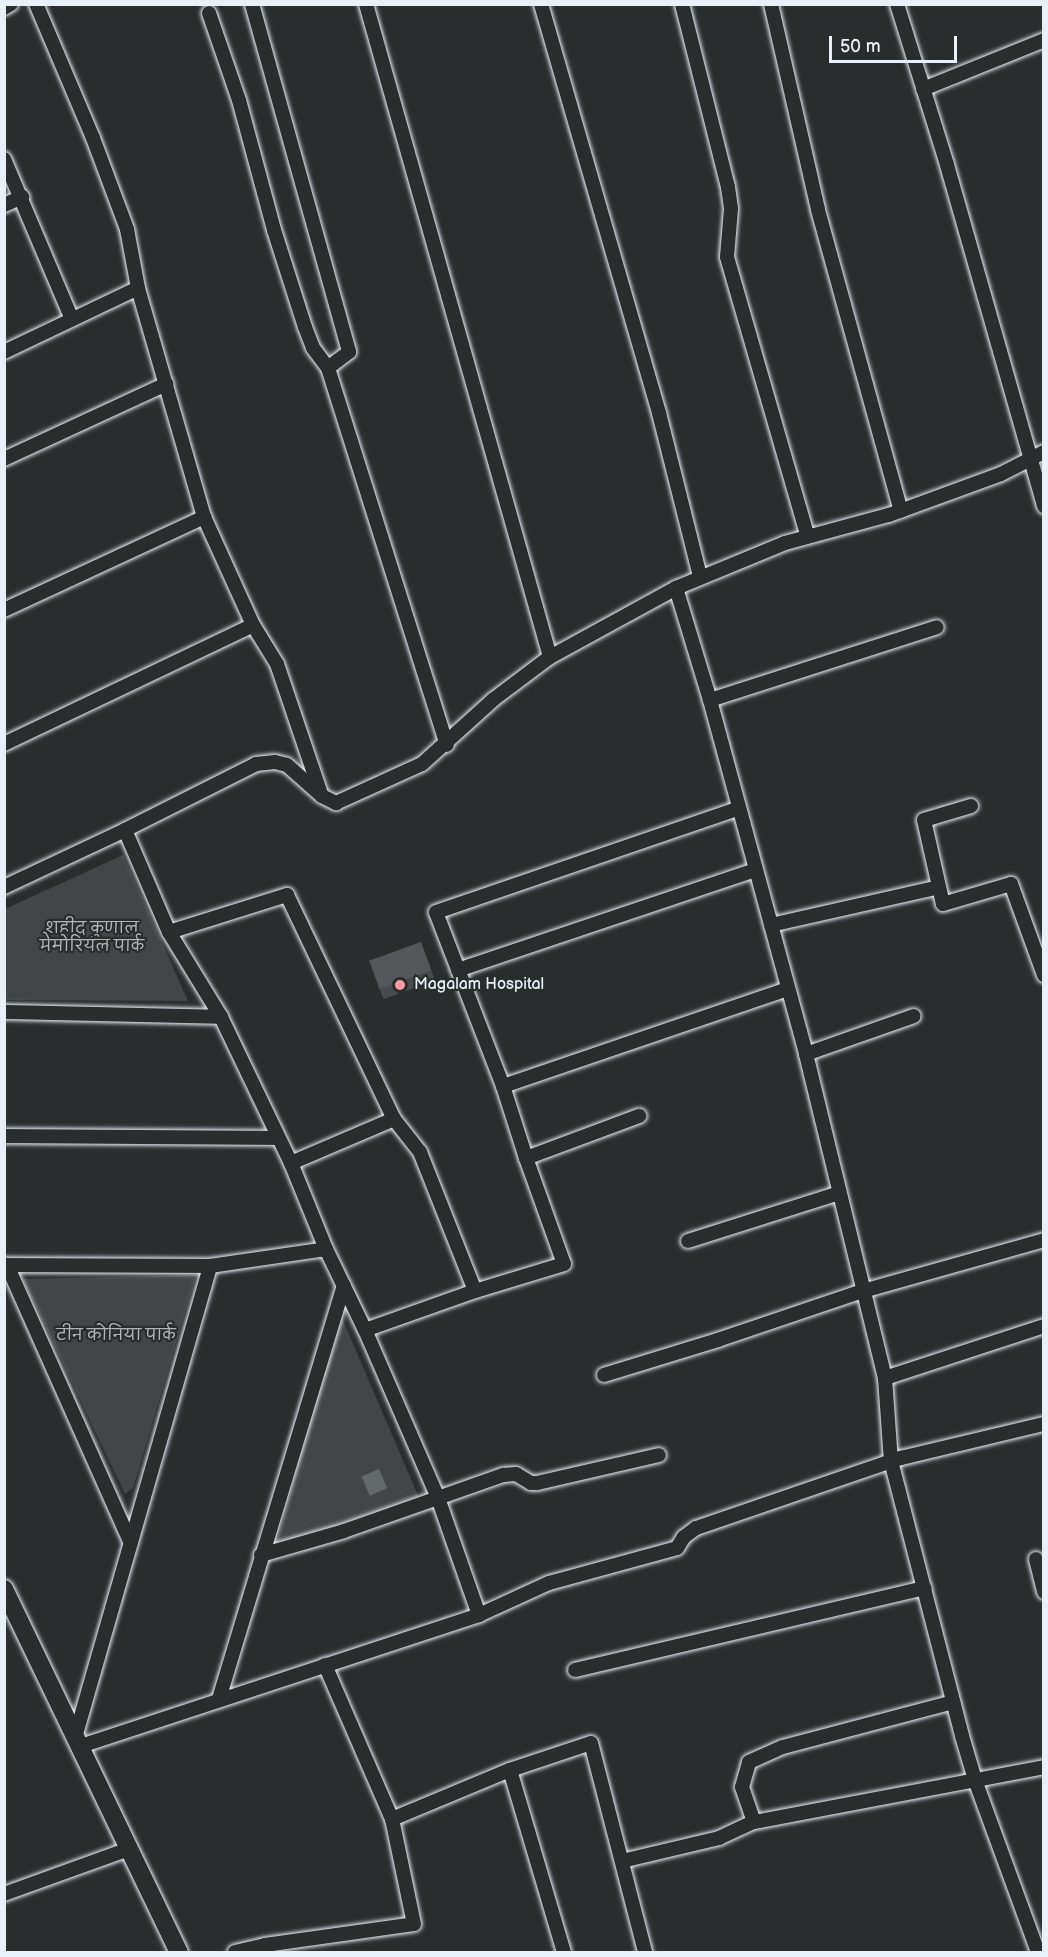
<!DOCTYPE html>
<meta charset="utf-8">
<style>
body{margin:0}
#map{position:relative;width:1048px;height:1957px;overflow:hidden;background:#2a2d2e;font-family:"Balsamiq Sans","Playpen Sans Deva",sans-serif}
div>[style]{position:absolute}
.green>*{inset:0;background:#424648}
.water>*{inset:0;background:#63686b;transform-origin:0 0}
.roads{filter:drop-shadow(0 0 2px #e8f1f8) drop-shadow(0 0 2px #e8f1f8)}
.minor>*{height:14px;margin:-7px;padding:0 7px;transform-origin:7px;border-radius:7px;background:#2a2d2e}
.tertiary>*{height:18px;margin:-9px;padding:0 9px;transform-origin:9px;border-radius:9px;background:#2a2d2e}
.wall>*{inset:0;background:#474b4d;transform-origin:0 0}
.building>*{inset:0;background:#535759;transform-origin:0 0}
.dots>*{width:16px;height:16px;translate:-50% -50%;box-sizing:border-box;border:3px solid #2a2d2e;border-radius:50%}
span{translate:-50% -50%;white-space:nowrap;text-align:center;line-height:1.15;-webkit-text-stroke:4.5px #2a2d2e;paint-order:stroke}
.park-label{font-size:16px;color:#aeb5ba}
.poi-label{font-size:16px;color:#e8f1f8}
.left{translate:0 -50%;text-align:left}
.frame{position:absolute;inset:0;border:6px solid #e8f1f8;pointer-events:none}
.scale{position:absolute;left:829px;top:36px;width:128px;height:27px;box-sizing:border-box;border:3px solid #e8f1f8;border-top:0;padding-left:8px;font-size:18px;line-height:21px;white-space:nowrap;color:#e8f1f8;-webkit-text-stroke:4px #2a2d2e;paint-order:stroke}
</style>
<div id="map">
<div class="green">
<i style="clip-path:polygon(123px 855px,188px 1001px,5px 1000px,5px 909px)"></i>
<i style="clip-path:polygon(196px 1275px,133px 1488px,125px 1494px,23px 1279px)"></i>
<i style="clip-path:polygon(342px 1318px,420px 1500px,277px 1543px,337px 1319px)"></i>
</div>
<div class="water">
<i style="left:379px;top:1469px;width:21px;height:19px;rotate:67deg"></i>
</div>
<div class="roads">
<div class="minor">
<i style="left:252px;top:4px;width:361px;rotate:74.4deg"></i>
<i style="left:349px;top:352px;width:26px;rotate:143deg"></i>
<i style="left:328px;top:368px;width:395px;rotate:72.5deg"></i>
<i style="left:366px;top:4px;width:678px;rotate:74.26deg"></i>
<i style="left:541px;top:4px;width:426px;rotate:73.9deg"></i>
<i style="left:659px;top:413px;width:168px;rotate:75.9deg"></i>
<i style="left:682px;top:4px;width:189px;rotate:75.9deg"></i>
<i style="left:728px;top:187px;width:22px;rotate:82deg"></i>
<i style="left:731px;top:209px;width:48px;rotate:94.8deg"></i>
<i style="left:727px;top:257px;width:291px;rotate:73.9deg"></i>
<i style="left:771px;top:4px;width:211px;rotate:77.1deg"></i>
<i style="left:818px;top:210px;width:312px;rotate:74.6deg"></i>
<i style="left:897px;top:4px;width:169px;rotate:72.7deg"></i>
<i style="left:947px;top:165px;width:355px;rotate:74.1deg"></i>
<i style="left:4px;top:8px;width:8px;rotate:-30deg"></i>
<i style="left:209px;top:13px;width:92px;rotate:71deg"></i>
<i style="left:239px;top:100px;width:135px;rotate:74.9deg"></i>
<i style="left:274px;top:230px;width:102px;rotate:72.3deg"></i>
<i style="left:305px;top:327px;width:22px;rotate:69deg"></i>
<i style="left:313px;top:348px;width:25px;rotate:53deg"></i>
<i style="left:923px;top:89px;width:131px;rotate:-22deg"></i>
<i style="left:4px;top:159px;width:174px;rotate:67deg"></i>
<i style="left:4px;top:205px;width:20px;rotate:-24deg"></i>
<i style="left:4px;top:352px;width:148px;rotate:-25.5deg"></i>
<i style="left:4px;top:459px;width:179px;rotate:-24.8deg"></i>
<i style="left:676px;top:588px;width:117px;rotate:73.1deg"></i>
<i style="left:710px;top:700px;width:367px;rotate:74.8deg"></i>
<i style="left:806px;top:1054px;width:333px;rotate:76.3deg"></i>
<i style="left:885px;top:1378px;width:83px;rotate:85.9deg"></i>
<i style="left:891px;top:1461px;width:284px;rotate:75.5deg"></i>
<i style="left:962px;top:1736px;width:46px;rotate:73.5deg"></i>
<i style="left:975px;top:1780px;width:183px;rotate:69.9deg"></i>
<i style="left:4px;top:610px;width:221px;rotate:-24.9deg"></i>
<i style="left:253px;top:625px;width:46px;rotate:58.4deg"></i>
<i style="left:277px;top:664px;width:137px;rotate:71.3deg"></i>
<i style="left:710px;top:700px;width:238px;rotate:-17.8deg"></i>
<i style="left:4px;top:744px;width:276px;rotate:-25.5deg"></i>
<i style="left:253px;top:625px;width:119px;rotate:-114.4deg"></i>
<i style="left:204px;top:517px;width:238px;rotate:-106.1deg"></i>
<i style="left:138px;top:288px;width:60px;rotate:-100.6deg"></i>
<i style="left:127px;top:229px;width:97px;rotate:-110.5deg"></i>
<i style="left:93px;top:138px;width:146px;rotate:-113deg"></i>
<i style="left:971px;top:806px;width:49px;rotate:163.4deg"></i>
<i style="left:924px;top:820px;width:86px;rotate:77.3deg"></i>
<i style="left:943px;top:904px;width:71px;rotate:-16.4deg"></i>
<i style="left:1011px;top:884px;width:97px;rotate:70.1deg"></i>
<i style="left:125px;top:830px;width:111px;rotate:66.7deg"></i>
<i style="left:169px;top:932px;width:100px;rotate:58.5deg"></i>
<i style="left:221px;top:1017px;width:162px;rotate:64.4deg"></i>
<i style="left:291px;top:1163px;width:93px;rotate:67.9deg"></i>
<i style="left:326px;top:1249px;width:90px;rotate:64.3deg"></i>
<i style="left:365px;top:1330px;width:183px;rotate:66.5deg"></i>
<i style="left:438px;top:1498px;width:124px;rotate:70.7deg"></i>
<i style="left:4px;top:887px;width:134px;rotate:-25.2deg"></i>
<i style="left:125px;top:830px;width:147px;rotate:-26.7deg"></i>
<i style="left:256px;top:764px;width:19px;rotate:-6deg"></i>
<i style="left:275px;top:762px;width:12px;rotate:14deg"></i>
<i style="left:287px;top:765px;width:47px;rotate:41.5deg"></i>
<i style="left:322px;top:796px;width:16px;rotate:27deg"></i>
<i style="left:336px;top:803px;width:94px;rotate:-24.4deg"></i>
<i style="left:422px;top:764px;width:97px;rotate:-42.1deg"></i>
<i style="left:494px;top:699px;width:70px;rotate:-36.9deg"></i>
<i style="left:550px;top:657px;width:144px;rotate:-28.7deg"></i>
<i style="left:676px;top:588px;width:118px;rotate:-22.4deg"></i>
<i style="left:785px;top:543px;width:108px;rotate:-15.1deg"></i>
<i style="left:889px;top:515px;width:119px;rotate:-20.1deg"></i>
<i style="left:1001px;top:474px;width:48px;rotate:-27.1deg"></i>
<i style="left:771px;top:925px;width:172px;rotate:-12.7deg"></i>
<i style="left:169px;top:932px;width:124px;rotate:-17.4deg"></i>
<i style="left:287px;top:895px;width:248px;rotate:64.5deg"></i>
<i style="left:394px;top:1119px;width:112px;rotate:156.9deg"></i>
<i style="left:458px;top:970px;width:314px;rotate:-18.6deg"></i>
<i style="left:4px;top:1012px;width:217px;rotate:1.3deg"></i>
<i style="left:806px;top:1054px;width:114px;rotate:-19.4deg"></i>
<i style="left:503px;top:1086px;width:186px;rotate:-111.1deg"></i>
<i style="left:436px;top:912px;width:320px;rotate:-18.9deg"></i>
<i style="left:394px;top:1119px;width:42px;rotate:51.8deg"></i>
<i style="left:420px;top:1152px;width:149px;rotate:68.4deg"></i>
<i style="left:4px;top:1136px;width:274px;rotate:0.4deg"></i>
<i style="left:526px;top:1158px;width:121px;rotate:-20.4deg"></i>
<i style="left:688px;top:1241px;width:158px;rotate:-17.6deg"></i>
<i style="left:4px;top:1265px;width:206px;rotate:0.3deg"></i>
<i style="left:7px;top:1265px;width:304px;rotate:66deg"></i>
<i style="left:365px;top:1330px;width:117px;rotate:-19.5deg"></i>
<i style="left:475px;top:1291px;width:93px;rotate:-16.9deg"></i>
<i style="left:564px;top:1264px;width:113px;rotate:-109.7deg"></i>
<i style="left:526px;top:1158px;width:76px;rotate:-107.7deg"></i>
<i style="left:503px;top:1086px;width:301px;rotate:-18.8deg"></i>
<i style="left:604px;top:1375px;width:119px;rotate:-17.1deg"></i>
<i style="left:718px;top:1340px;width:153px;rotate:-18.7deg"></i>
<i style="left:863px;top:1291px;width:188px;rotate:-15.7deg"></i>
<i style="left:885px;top:1378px;width:167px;rotate:-18.1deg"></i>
<i style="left:261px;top:1555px;width:86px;rotate:-16.1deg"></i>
<i style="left:344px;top:1531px;width:169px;rotate:-19.4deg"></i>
<i style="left:503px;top:1475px;width:13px;rotate:-4deg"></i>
<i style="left:516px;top:1474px;width:17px;rotate:31deg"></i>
<i style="left:531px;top:1483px;width:6px"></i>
<i style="left:537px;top:1483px;width:125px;rotate:-12.9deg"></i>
<i style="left:1036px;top:1559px;width:34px;rotate:76deg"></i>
<i style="left:325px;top:1665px;width:168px;rotate:66.5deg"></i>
<i style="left:392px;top:1819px;width:128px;rotate:-22.6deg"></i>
<i style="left:510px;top:1770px;width:85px;rotate:-18.4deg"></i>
<i style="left:591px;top:1743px;width:216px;rotate:75.5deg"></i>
<i style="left:575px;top:1670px;width:359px;rotate:-13.2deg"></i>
<i style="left:219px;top:1699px;width:432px;rotate:-73.2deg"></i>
<i style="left:76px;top:1734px;width:487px;rotate:-74deg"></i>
<i style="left:210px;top:1266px;width:117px;rotate:-8.3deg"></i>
<i style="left:81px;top:1746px;width:419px;rotate:-18.2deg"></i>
<i style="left:479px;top:1615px;width:77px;rotate:-24.6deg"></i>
<i style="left:549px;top:1583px;width:133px;rotate:-15.3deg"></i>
<i style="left:677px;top:1548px;width:13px;rotate:-58deg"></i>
<i style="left:684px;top:1537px;width:15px;rotate:-37deg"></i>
<i style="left:696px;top:1528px;width:217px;rotate:-18.9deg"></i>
<i style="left:901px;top:1458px;width:147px;rotate:-13.4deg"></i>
<i style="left:510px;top:1770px;width:190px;rotate:73.5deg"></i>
<i style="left:754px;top:1822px;width:37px;rotate:-109deg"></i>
<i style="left:742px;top:1787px;width:26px;rotate:-74deg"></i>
<i style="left:749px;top:1762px;width:37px;rotate:-24deg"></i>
<i style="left:783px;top:1747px;width:176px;rotate:-14.8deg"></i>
<i style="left:622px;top:1861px;width:100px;rotate:-13.3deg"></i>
<i style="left:719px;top:1838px;width:38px;rotate:-25deg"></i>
<i style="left:754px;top:1822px;width:295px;rotate:-10.7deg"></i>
<i style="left:4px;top:1894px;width:133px;rotate:-19.8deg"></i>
<i style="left:235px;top:1952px;width:31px;rotate:-13deg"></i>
<i style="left:265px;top:1945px;width:150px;rotate:-8deg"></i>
<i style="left:414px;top:1924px;width:107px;rotate:-101.8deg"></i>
</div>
<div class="tertiary">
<i style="left:4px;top:1589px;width:403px;rotate:64.3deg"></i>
</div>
</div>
<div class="wall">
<i style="left:421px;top:942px;width:41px;height:55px;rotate:70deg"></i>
</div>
<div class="building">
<i style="left:421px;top:942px;width:30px;height:55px;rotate:70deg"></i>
</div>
<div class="dots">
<i style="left:400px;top:985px;background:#ff9aa2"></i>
</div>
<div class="park-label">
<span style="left:92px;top:938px">शहीद कुणाल<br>मेमोरियल पार्क</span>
<span style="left:116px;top:1336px">टीन कोनिया पार्क</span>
</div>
<div class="poi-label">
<span class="left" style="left:414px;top:985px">Magalam Hospital</span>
</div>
<div class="frame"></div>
<div class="scale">50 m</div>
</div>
